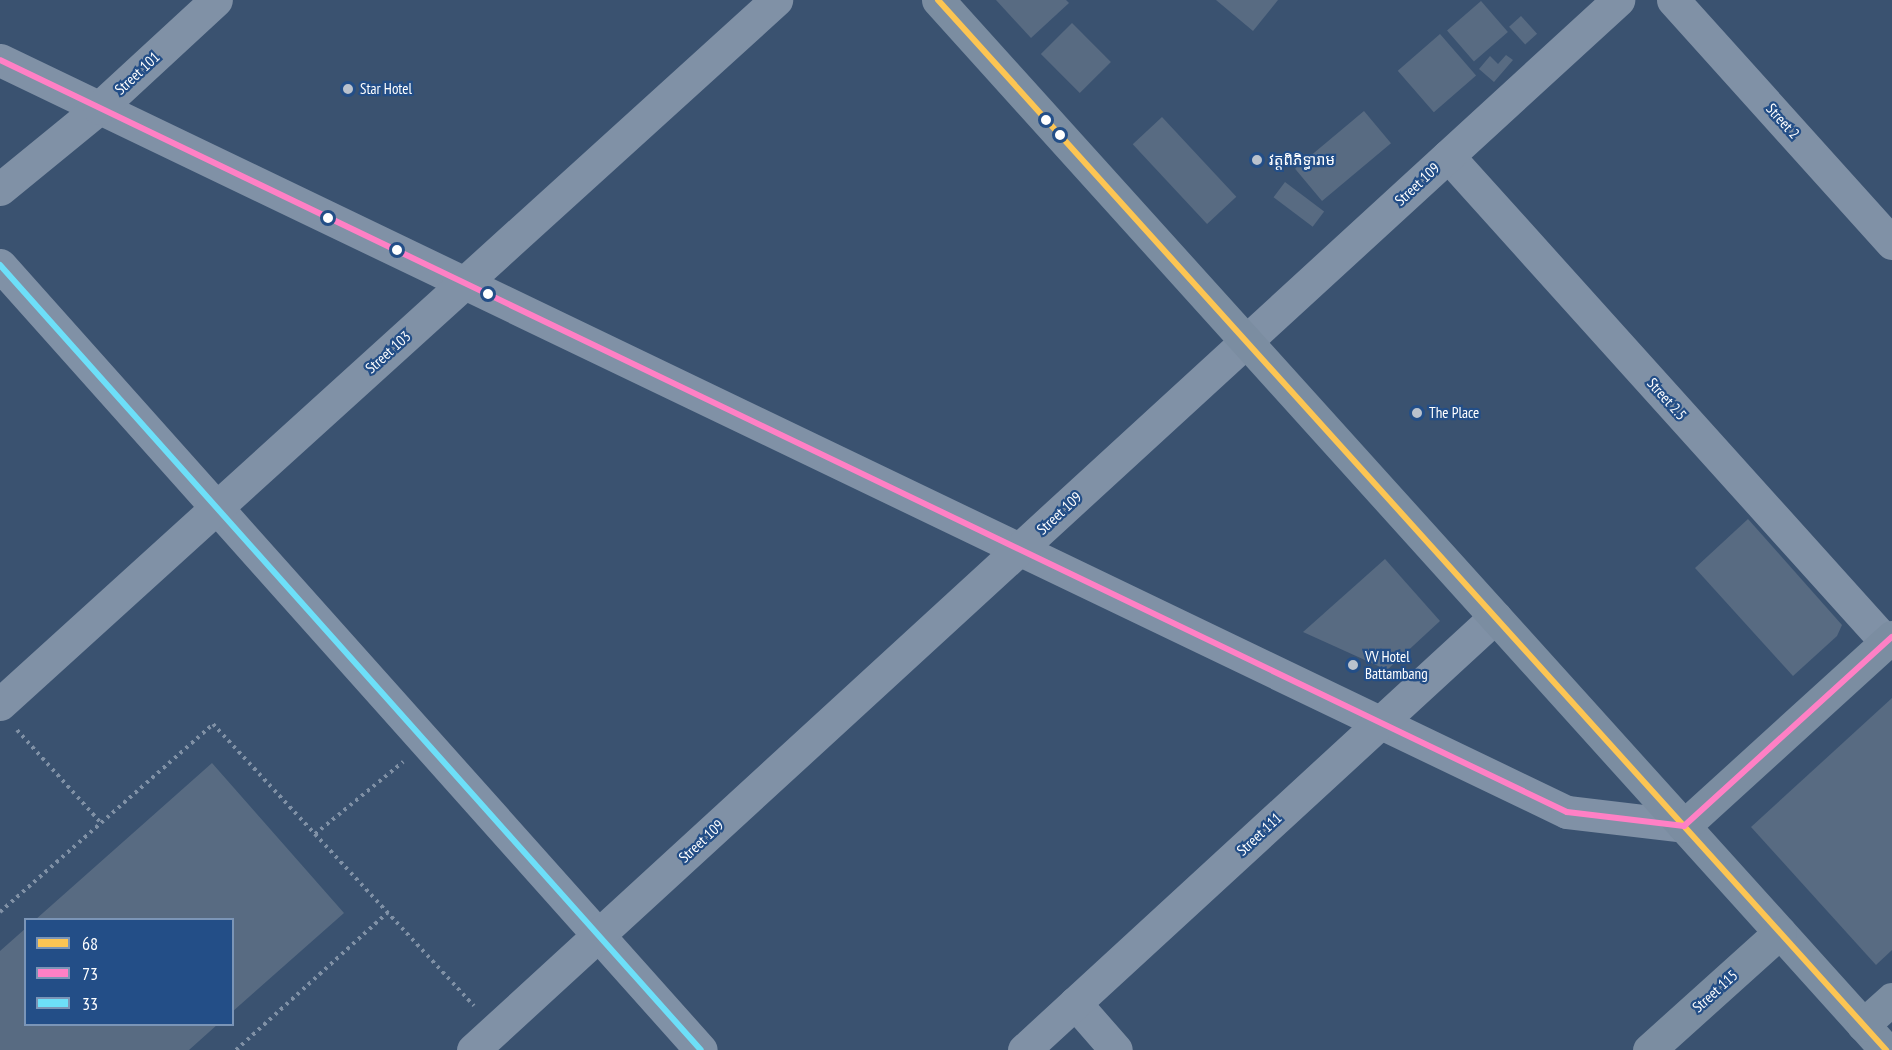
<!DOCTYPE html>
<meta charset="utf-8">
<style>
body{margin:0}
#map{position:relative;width:1892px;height:1050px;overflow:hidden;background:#3a5270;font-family:"PT Sans Narrow","Noto Sans Khmer",sans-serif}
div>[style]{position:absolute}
.building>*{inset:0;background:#586b82;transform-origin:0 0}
.path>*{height:4px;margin-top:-2px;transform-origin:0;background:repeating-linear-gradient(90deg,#8091a6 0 3px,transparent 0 7.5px)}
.street>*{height:33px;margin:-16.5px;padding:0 16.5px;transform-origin:16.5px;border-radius:16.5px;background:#8091a6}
.secondary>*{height:33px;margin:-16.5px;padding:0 16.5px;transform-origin:16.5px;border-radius:16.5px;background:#7b8da1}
.bus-1>*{height:6px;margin:-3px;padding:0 3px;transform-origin:3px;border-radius:3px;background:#fcc553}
.bus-2>*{height:6px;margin:-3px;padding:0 3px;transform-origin:3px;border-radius:3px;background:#ff80c5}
.bus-3>*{height:6px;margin:-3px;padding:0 3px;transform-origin:3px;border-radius:3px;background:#6ddff8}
.dots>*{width:16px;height:16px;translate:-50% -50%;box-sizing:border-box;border:3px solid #234e87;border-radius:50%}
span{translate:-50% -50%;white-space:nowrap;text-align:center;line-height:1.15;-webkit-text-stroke:4.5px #234e87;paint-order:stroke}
.street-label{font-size:15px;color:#fff}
.poi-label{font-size:15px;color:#fff}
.left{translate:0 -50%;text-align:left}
.legend{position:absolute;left:24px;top:918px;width:210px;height:108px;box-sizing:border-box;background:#234e87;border:2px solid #7b95b7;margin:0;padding:8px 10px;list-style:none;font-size:18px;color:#fff}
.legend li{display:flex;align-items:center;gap:12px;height:30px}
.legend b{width:30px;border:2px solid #7b95b7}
</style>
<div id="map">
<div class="building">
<i style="clip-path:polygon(996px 0,1066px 0,1069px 3px,1031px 38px)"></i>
<i style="clip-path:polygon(1216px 0,1278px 0,1253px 31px)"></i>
<i style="left:1481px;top:1px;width:41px;height:45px;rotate:49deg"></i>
<i style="left:1521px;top:16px;width:24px;height:16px;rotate:48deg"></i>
<i style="left:1072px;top:23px;width:55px;height:44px;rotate:45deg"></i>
<i style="left:1440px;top:34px;width:55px;height:56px;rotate:49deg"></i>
<i style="clip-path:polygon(1506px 55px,1513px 60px,1494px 82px,1479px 69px,1490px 56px,1498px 64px)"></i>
<i style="left:1364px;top:111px;width:42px;height:90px;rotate:50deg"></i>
<i style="left:1162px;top:117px;width:109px;height:40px;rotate:47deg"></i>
<i style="left:1285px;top:182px;width:49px;height:19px;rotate:37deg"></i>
<i style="clip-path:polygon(1748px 519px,1842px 625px,1837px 636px,1793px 676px,1695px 568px)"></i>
<i style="clip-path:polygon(1385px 559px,1440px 621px,1387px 670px,1303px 632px)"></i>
<i style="clip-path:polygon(1892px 698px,1892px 950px,1876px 965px,1751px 827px)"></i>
<i style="clip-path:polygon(212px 763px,344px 913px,232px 1012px,232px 920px,35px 920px)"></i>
<i style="clip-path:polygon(26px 928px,26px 1024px,218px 1024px,189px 1050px,0 1050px,0 951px)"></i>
</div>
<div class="path">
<i style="left:17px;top:730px;width:125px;rotate:47.9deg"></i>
<i style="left:315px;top:834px;width:114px;rotate:-39.3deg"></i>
<i style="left:0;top:912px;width:284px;rotate:-41.4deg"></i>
<i style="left:213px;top:724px;width:384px;rotate:47.2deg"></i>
<i style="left:236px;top:1050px;width:205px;rotate:-42.2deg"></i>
</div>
<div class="street">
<i style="left:1673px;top:0;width:327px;rotate:48deg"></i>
<i style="left:0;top:60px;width:1738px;rotate:25.64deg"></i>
<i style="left:1567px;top:812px;width:118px;rotate:6.8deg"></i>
<i style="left:1448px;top:156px;width:654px;rotate:47.97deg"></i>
<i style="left:0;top:189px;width:128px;rotate:-39.3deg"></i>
<i style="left:99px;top:108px;width:159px;rotate:-42.7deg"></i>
<i style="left:0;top:265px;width:1052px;rotate:48.24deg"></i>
<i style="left:0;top:704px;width:1048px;rotate:-42.21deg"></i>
<i style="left:1075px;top:1003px;width:62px;rotate:48.9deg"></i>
<i style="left:473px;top:1050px;width:1554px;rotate:-42.52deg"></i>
<i style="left:1024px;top:1050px;width:640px;rotate:-42.59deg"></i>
</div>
<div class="secondary">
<i style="left:938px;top:0;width:1415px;rotate:47.92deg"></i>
<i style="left:1684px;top:826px;width:281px;rotate:-42.3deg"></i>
<i style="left:1863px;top:1025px;width:39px;rotate:-42deg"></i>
<i style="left:1649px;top:1050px;width:176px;rotate:-42deg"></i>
</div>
<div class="bus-1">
<i style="left:938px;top:0;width:1415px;rotate:47.92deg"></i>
</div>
<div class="bus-2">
<i style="left:0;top:60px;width:1738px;rotate:25.64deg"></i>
<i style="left:1567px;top:812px;width:118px;rotate:6.8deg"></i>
<i style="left:1684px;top:826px;width:281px;rotate:-42.3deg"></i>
</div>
<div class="bus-3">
<i style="left:0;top:265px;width:1052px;rotate:48.24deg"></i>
</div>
<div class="dots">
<i style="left:348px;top:89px;background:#bac2cd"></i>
<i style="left:1046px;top:120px;background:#fff"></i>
<i style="left:1060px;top:135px;background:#fff"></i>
<i style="left:1257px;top:160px;background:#bac2cd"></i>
<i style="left:328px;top:218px;background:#fff"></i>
<i style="left:397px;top:250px;background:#fff"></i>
<i style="left:488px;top:294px;background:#fff"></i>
<i style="left:1417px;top:413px;background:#bac2cd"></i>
<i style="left:1353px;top:665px;background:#bac2cd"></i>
</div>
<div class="street-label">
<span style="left:137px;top:73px;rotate:-43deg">Street 101</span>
<span style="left:1783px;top:121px;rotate:48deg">Street 2</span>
<span style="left:1417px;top:184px;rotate:-43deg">Street 109</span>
<span style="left:388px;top:352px;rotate:-42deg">Street 103</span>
<span style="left:1667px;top:399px;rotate:48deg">Street 2.5</span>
<span style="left:1059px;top:513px;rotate:-43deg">Street 109</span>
<span style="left:1259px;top:834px;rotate:-43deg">Street 111</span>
<span style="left:701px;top:841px;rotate:-43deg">Street 109</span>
<span style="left:1715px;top:991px;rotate:-42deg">Street 115</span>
</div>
<div class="poi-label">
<span class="left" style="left:360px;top:89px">Star Hotel</span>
<span class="left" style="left:1269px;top:160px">វត្តពិភិទ្ធារាម</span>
<span class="left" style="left:1429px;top:413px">The Place</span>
<span class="left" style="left:1365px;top:665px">VV Hotel<br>Battambang</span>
</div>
<ul class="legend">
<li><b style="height:8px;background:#fcc553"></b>68</li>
<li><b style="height:8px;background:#ff80c5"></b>73</li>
<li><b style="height:8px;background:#6ddff8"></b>33</li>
</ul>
</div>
